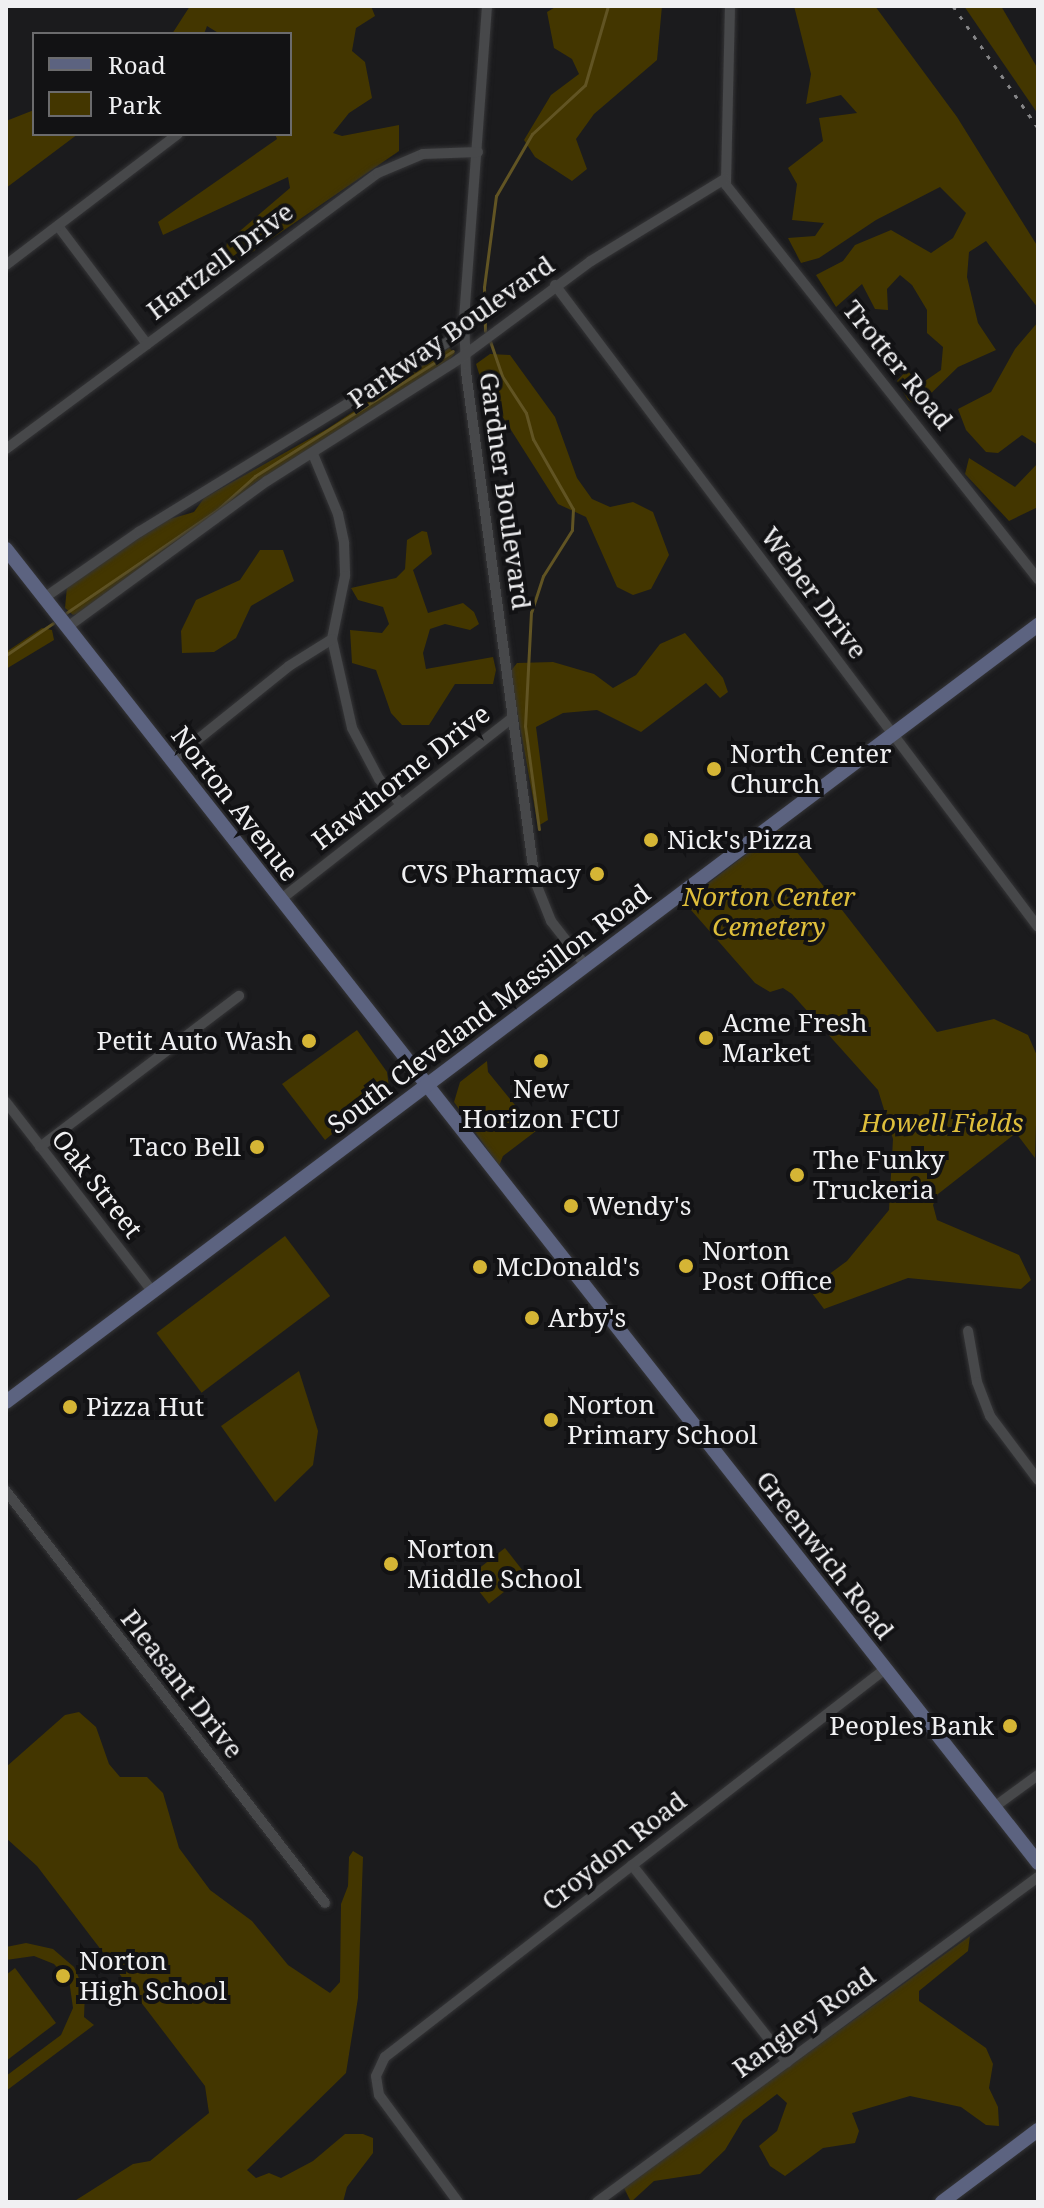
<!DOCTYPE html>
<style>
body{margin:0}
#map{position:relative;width:1044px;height:2208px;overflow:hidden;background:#1b1b1d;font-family:"Noto Serif",serif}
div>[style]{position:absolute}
.green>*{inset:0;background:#433600;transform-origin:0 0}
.stream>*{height:3px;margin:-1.5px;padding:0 1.5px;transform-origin:1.5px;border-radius:1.5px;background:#615423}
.roads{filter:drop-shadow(0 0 2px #353537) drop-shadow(0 0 2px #353537)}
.street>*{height:10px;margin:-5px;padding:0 5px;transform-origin:5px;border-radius:5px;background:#47484a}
.secondary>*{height:14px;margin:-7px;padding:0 7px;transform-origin:7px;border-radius:7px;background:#5c6380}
.rail>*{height:3px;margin-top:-1.5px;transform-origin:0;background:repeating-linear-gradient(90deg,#858587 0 4px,transparent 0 12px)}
.dots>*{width:22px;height:22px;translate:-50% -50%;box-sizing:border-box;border:4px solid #121214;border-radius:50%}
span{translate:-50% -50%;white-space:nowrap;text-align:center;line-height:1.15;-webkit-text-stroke:8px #121214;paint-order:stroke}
.street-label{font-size:26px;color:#f0f0f2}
.poi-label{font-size:26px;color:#f0f0f2}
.left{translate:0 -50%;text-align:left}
.right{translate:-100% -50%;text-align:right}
.park-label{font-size:26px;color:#debe3b;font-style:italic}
.frame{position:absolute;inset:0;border:8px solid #f0f0f2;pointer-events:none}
.legend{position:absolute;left:32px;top:32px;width:260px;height:104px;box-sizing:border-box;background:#121214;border:2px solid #6b6b6d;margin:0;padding:10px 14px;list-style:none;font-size:24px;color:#f0f0f2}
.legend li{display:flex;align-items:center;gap:16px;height:40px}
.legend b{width:40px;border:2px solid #6b6b6d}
</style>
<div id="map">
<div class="green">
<i style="clip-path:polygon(190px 6px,371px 6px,375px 16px,356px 28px,352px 51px,365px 62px,372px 98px,349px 113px,333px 133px,342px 136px,399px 125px,399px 151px,232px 266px,225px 256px,227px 242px,290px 188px,288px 177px,163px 235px,158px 222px,277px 139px,275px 134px,290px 134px,290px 34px,220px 34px,207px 26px,204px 34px,172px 34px)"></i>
<i style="clip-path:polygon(557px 6px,662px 6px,657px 60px,594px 114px,576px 139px,587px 169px,572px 181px,535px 157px,524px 140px,551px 95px,579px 74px,572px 59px,554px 48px,547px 12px)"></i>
<i style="clip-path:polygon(794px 6px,875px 6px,957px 117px,1038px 247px,1038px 308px,986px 241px,969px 252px,967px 277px,978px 323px,996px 350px,958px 367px,918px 406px,908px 400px,897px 381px,906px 371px,925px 381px,941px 370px,943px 347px,927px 333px,927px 310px,912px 285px,900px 275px,887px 289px,888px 310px,875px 309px,862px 284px,836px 307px,816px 275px,843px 261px,855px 245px,891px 230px,931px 253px,953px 238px,966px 213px,940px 187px,876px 220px,819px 258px,801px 263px,788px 238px,815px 236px,824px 223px,792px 220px,797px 184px,788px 168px,823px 141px,819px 118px,857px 113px,841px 95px,806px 104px,811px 74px)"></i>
<i style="clip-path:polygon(964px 6px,1001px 6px,1038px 69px,1038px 114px)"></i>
<i style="clip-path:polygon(34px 110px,34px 134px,78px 134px,6px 188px,6px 121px)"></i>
<i style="clip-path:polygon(1038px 322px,1038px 445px,1022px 435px,998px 453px,986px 452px,966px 430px,958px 409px,991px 392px,1015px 349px)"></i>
<i style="clip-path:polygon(449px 348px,455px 353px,449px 360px,336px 438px,256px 482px,213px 520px,81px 613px,73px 615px,65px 608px,67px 586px,83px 573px,170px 519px,194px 512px,204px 498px,327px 429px)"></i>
<i style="clip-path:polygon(490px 354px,510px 355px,555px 417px,577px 478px,592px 499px,610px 507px,633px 502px,653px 512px,669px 555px,651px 589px,633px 595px,617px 587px,586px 517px,558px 504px,483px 386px,476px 364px)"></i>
<i style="clip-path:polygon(969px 458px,1015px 487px,1038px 463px,1038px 507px,1009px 521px,965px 474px)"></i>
<i style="clip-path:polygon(422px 531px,427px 532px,432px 554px,413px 570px,428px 613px,463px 603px,474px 612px,479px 624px,470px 630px,445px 624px,430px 629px,423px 653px,426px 669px,493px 657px,496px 670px,493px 684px,455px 684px,429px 725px,402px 725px,391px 713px,376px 670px,352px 663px,350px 630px,382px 633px,389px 624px,383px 607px,358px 600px,351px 588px,396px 578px,405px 569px,407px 540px)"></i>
<i style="clip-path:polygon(260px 550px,283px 550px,294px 581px,251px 606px,236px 638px,214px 652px,182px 653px,181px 631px,196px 600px,240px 580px)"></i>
<i style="clip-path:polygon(42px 628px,52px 630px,54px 640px,6px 669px,6px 652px)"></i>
<i style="clip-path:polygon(685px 633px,723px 678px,728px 692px,720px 698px,706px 683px,641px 732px,597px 710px,563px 713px,536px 727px,548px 820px,538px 826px,510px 672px,517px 663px,553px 662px,594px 674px,613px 688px,636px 675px,660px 644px)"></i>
<i style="clip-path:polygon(779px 829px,937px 1032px,994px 1019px,1028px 1035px,1038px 1058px,1035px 1158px,1016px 1133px,938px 1194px,933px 1205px,937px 1220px,1019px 1255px,1031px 1280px,1021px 1289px,908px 1278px,824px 1309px,809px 1289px,847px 1261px,889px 1210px,893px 1139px,878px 1090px,792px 994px,783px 988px,770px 992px,755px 983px,684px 902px)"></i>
<i style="clip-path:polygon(357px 1030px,387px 1072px,389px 1087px,325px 1140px,282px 1084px)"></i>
<i style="clip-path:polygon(487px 1061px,488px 1072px,536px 1131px,503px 1156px,499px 1166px,454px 1102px,460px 1082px)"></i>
<i style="left:285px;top:1236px;width:75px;height:161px;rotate:53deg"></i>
<i style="clip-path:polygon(299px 1371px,318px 1431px,313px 1465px,275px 1502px,221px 1426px)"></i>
<i style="left:505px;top:1548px;width:34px;height:47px;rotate:52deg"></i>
<i style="clip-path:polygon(79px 1712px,96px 1727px,109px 1764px,120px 1777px,147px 1777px,163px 1793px,179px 1848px,210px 1890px,252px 1921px,288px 1965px,330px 1993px,340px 1982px,341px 1904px,348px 1886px,349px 1857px,353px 1851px,363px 1857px,358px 1998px,346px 2073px,247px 2170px,256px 2178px,269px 2173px,281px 2178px,313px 2161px,345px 2134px,363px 2134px,373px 2138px,373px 2153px,347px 2187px,343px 2202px,73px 2202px,133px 2164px,150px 2161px,209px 2113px,205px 2086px,37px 1866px,6px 1838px,6px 1767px,65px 1715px)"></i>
<i style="clip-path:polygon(970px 1936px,968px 1951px,919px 1991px,919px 2001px,986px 2048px,993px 2064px,989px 2088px,998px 2107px,999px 2126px,986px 2125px,961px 2107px,910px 2096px,852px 2113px,859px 2131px,855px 2143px,823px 2148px,785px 2176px,770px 2166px,759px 2146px,777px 2131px,787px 2103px,777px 2094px,743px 2120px,725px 2150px,700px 2174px,654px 2181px,631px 2202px,623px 2186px)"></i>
<i style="clip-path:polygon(26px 1943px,53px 1949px,74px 1967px,85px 1992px,84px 2017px,94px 2025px,6px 2091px,6px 2076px,61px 2035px,73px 2008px,69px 1980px,54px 1964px,34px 1956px,6px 1960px,6px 1947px)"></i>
<i style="clip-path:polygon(15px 1968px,56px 2023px,6px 2061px,6px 1975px)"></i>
</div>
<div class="stream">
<i style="left:485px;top:331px;width:44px;rotate:-91.3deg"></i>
<i style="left:484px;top:287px;width:92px;rotate:-82.5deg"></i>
<i style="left:496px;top:196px;width:72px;rotate:-59.9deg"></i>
<i style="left:532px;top:134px;width:72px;rotate:-42.8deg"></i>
<i style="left:585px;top:85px;width:82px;rotate:-73.8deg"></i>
<i style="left:490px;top:341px;width:37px;rotate:71deg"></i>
<i style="left:502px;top:376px;width:44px;rotate:57deg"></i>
<i style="left:526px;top:413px;width:27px;rotate:75deg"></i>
<i style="left:533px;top:439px;width:81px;rotate:60.3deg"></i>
<i style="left:573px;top:509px;width:21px;rotate:93deg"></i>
<i style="left:572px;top:530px;width:54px;rotate:122.2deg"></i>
<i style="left:543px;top:576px;width:38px;rotate:108deg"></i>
<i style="left:531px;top:612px;width:114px;rotate:93deg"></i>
<i style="left:525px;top:726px;width:104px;rotate:82.3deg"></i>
<i style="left:66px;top:613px;width:183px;rotate:-34.3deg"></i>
<i style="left:217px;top:510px;width:51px;rotate:-41.8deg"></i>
<i style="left:255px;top:476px;width:234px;rotate:-32.3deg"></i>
<i style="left:6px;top:655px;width:57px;rotate:-34.2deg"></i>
</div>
<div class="roads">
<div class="street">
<i style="left:487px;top:6px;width:312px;rotate:94.2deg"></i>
<i style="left:464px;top:317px;width:55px;rotate:87.9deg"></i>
<i style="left:466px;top:372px;width:514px;rotate:82.28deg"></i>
<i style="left:535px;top:881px;width:43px;rotate:68.2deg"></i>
<i style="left:551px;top:921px;width:57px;rotate:52.1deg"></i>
<i style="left:730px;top:6px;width:179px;rotate:91.3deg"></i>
<i style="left:726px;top:185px;width:503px;rotate:51.63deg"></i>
<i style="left:58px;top:226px;width:148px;rotate:53deg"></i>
<i style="left:6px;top:265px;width:216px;rotate:-37.3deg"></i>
<i style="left:555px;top:285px;width:803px;rotate:53.04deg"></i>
<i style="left:6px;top:449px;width:463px;rotate:-36.6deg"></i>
<i style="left:378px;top:173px;width:49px;rotate:-22.9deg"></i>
<i style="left:423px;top:154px;width:55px;rotate:-2.1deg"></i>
<i style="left:313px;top:454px;width:65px;rotate:67.4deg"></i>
<i style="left:338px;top:514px;width:30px;rotate:78deg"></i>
<i style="left:344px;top:543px;width:33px;rotate:88deg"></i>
<i style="left:345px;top:576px;width:64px;rotate:101.7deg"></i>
<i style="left:332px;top:639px;width:91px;rotate:77.3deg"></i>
<i style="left:352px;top:728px;width:58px;rotate:62.1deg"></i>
<i style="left:379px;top:779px;width:33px;rotate:49deg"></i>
<i style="left:44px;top:598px;width:116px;rotate:-34.8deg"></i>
<i style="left:139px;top:532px;width:380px;rotate:-31.6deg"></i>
<i style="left:66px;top:628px;width:249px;rotate:-36.2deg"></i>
<i style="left:267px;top:481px;width:227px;rotate:-32.4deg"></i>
<i style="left:459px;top:359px;width:164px;rotate:-36.6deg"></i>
<i style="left:591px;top:261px;width:157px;rotate:-31.5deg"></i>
<i style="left:171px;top:761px;width:151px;rotate:-38.8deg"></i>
<i style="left:289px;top:666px;width:51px;rotate:-32.1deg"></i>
<i style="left:280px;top:900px;width:295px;rotate:-38.1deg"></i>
<i style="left:6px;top:1102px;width:240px;rotate:52.3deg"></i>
<i style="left:40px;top:1147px;width:250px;rotate:-37.2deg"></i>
<i style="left:968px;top:1331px;width:52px;rotate:80deg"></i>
<i style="left:977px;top:1382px;width:36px;rotate:69deg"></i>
<i style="left:990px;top:1416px;width:80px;rotate:53.1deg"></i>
<i style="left:6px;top:1491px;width:521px;rotate:52.25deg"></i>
<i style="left:994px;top:1807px;width:54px;rotate:-36deg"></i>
<i style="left:632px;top:1865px;width:251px;rotate:51.8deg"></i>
<i style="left:458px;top:2202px;width:133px;rotate:-126.4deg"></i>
<i style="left:379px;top:2095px;width:19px;rotate:-99deg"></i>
<i style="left:376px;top:2076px;width:21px;rotate:-65deg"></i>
<i style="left:385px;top:2057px;width:631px;rotate:-37.8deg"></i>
<i style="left:597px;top:2202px;width:548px;rotate:-36.39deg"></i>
</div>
<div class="secondary">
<i style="left:6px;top:549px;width:1671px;rotate:51.85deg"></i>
<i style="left:6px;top:1402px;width:1292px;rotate:-36.98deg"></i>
<i style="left:942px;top:2202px;width:120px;rotate:-36.9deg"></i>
</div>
</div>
<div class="rail">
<i style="left:953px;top:6px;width:149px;rotate:55.1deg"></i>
</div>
<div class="dots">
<i style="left:714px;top:769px;background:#d5b535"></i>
<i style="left:651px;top:840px;background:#d5b535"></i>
<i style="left:597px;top:874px;background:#d5b535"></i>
<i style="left:706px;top:1038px;background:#d5b535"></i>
<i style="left:309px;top:1041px;background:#d5b535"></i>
<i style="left:541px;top:1061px;background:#d5b535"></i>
<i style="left:257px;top:1147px;background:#d5b535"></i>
<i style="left:797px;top:1175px;background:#d5b535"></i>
<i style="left:571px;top:1206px;background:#d5b535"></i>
<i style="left:686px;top:1266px;background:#d5b535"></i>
<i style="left:480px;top:1267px;background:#d5b535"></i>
<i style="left:532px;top:1318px;background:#d5b535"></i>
<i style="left:70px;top:1407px;background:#d5b535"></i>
<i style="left:551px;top:1420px;background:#d5b535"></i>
<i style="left:391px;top:1564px;background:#d5b535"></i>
<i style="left:1010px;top:1726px;background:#d5b535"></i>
<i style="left:63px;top:1976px;background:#d5b535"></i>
</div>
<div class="street-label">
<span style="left:220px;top:261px;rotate:-37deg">Hartzell Drive</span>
<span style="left:451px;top:332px;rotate:-35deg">Parkway Boulevard</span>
<span style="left:898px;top:365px;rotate:51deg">Trotter Road</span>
<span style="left:505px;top:491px;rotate:82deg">Gardner Boulevard</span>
<span style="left:814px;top:593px;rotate:53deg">Weber Drive</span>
<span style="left:401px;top:777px;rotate:-38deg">Hawthorne Drive</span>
<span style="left:235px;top:804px;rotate:52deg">Norton Avenue</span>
<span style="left:489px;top:1009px;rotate:-37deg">South Cleveland Massillon Road</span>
<span style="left:97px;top:1184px;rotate:52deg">Oak Street</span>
<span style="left:825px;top:1555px;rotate:52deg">Greenwich Road</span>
<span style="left:182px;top:1684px;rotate:52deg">Pleasant Drive</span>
<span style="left:614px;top:1851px;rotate:-38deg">Croydon Road</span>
<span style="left:804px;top:2022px;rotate:-36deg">Rangley Road</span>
</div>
<div class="poi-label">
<span class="left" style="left:730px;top:769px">North Center<br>Church</span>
<span class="left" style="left:667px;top:840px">Nick's Pizza</span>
<span class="right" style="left:581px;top:874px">CVS Pharmacy</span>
<span class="left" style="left:722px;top:1038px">Acme Fresh<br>Market</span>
<span class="right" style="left:293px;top:1041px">Petit Auto Wash</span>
<span style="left:541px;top:1104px">New<br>Horizon FCU</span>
<span class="right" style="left:241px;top:1147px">Taco Bell</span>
<span class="left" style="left:813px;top:1175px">The Funky<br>Truckeria</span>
<span class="left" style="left:587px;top:1206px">Wendy's</span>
<span class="left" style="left:702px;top:1266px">Norton<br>Post Office</span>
<span class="left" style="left:496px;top:1267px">McDonald's</span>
<span class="left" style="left:548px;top:1318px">Arby's</span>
<span class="left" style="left:567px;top:1420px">Norton<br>Primary School</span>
<span class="left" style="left:86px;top:1407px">Pizza Hut</span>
<span class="left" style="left:407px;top:1564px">Norton<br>Middle School</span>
<span class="right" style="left:994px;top:1726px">Peoples Bank</span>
<span class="left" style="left:79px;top:1976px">Norton<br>High School</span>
</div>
<div class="park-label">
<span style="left:769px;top:912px">Norton Center<br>Cemetery</span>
<span style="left:942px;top:1123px">Howell Fields</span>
</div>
<div class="frame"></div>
<ul class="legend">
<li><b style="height:10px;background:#5c6380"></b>Road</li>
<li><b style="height:22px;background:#433600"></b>Park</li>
</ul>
</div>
